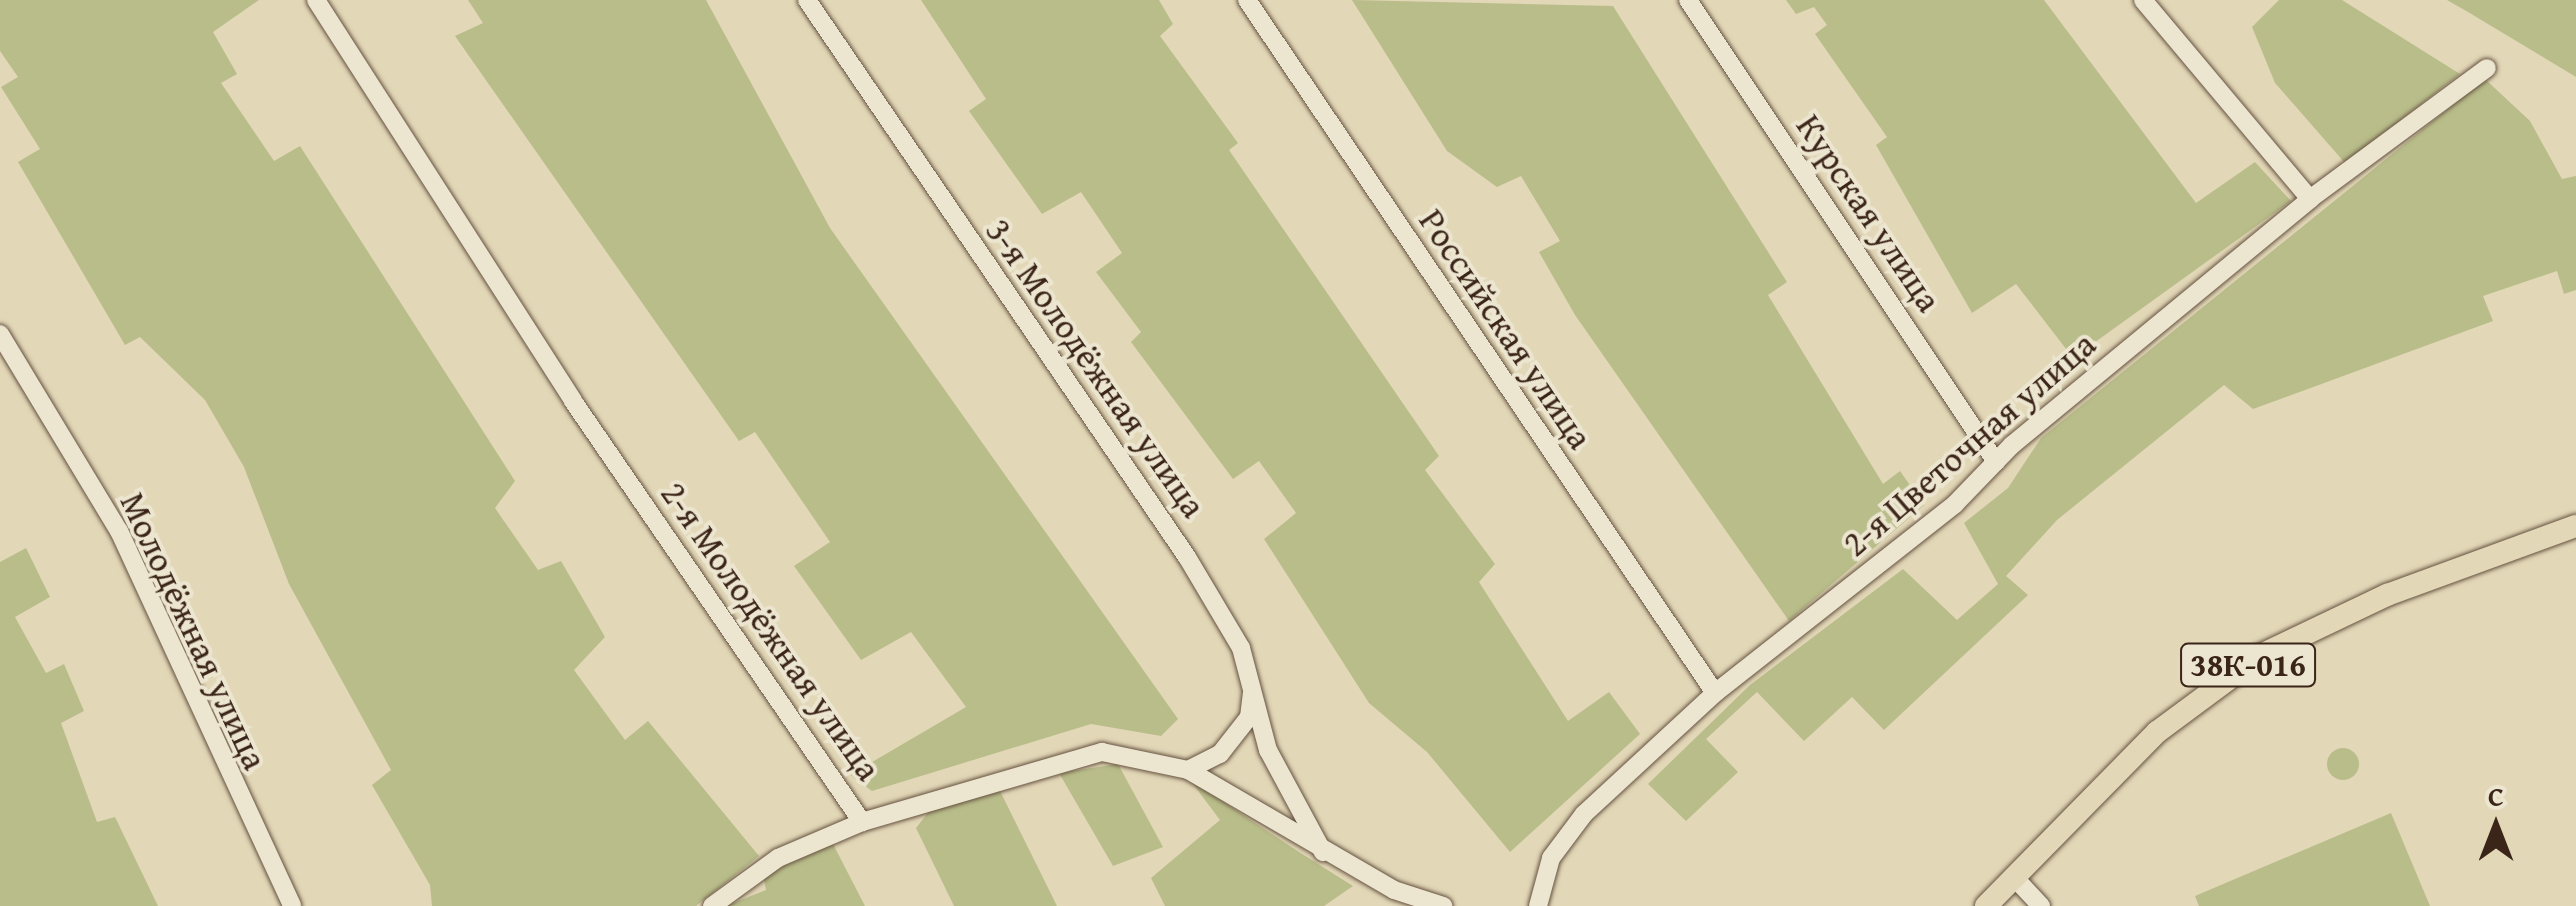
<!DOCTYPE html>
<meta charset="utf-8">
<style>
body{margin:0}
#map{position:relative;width:2576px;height:906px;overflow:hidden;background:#e2d7b7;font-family:"Gentium Book Plus",serif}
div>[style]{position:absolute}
.green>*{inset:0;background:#b9bd8a}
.round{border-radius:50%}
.roads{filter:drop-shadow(0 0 2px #655240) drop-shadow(0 0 2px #655240)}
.minor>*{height:18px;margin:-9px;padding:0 9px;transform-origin:9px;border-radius:9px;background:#ece5d0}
.major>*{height:22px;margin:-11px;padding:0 11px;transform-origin:11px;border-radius:11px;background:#e2d7b7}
span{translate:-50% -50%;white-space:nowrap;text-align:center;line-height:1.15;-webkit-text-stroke:8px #ece5d0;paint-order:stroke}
.shield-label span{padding:2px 8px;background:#ece5d0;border:2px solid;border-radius:8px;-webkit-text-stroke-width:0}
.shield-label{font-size:32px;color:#3b2518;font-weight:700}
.street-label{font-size:35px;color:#3b2518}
.north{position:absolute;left:2446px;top:776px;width:100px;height:100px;-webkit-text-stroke:8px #ece5d0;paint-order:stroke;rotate:0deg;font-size:28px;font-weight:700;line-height:40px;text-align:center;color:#3b2518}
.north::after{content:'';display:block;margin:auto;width:35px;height:45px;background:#3b2518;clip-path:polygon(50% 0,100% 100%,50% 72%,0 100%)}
</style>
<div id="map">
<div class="green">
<i style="clip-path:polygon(0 0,259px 0,213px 32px,237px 74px,221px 83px,274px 161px,300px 146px,515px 481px,495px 508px,538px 570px,561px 561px,605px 637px,574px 670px,625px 740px,648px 721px,759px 856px,696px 906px,432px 906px,430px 885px,372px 785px,391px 770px,289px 584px,244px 467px,205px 400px,140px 337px,125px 345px,18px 162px,40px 149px,1px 87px,18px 77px,0 51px)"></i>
<i style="clip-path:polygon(468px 0,706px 0,830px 228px,1178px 719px,1161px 736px,1091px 724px,872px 791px,850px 775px,966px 707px,911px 632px,861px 660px,794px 566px,830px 542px,755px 432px,739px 441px,455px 36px,483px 23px)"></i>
<i style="clip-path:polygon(921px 0,1159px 0,1173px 24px,1160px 36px,1238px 143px,1229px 150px,1439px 456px,1425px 470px,1495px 564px,1479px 582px,1568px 721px,1609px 692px,1640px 734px,1510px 852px,1427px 752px,1369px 703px,1264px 539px,1296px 513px,1259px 461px,1233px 479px,1131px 342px,1141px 332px,1096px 272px,1122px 253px,1081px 192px,1042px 214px,969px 111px,986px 99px)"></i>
<i style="clip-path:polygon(1352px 0,1613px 6px,1787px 282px,1768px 295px,1883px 484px,1900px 471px,1924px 505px,1789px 621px,1575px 315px,1539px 252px,1560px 241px,1521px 176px,1497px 187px,1447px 151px)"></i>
<i style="clip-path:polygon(1786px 0,2044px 0,2196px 203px,2255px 162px,2291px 201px,2073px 358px,2016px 284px,1972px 313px,1876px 145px,1887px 137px,1815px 34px,1827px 25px,1814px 7px,1796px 14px)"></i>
<i style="clip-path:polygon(2279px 0,2342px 0,2460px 74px,2345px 163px,2275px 83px,2252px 27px)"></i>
<i style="clip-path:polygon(2447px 0,2576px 0,2576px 77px,2468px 12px)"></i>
<i style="clip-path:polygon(2485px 79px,2530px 121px,2562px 179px,2576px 176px,2576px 290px,2564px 294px,2557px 271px,2483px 296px,2493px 321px,2253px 409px,2224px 385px,2057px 520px,2006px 576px,2028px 595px,1884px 730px,1852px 697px,1804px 741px,1757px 692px,1706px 739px,1738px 772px,1686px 821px,1648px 784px,1750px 685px,1903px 569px,1957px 620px,1998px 584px,1964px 523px,2008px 488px,2041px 438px)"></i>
<i style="clip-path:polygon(26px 548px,50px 597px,15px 617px,46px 673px,64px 664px,84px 711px,61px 723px,97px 822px,115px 817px,158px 906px,0 906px,0 562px)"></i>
<i class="round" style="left:2327px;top:748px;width:32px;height:32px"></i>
<i style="clip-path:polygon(1118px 764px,1163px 847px,1113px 866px,1059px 773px)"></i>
<i style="clip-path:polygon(1190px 780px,1299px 852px,1353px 886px,1324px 906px,1165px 906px,1151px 878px,1220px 820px)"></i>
<i style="clip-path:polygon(1000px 791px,1057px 906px,954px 906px,916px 828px,930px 810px)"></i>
<i style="clip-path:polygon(2391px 813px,2430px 906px,2199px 906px,2195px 896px)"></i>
<i style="clip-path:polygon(833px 844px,865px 906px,726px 906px,766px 890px,763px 875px)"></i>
</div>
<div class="roads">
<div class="minor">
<i style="left:316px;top:0;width:476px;rotate:57.3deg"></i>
<i style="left:573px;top:401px;width:511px;rotate:55.53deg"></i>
<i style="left:807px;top:0;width:674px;rotate:55.7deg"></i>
<i style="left:1187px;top:557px;width:106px;rotate:59.3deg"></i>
<i style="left:1241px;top:648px;width:106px;rotate:75.2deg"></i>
<i style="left:1268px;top:750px;width:116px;rotate:61.7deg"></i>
<i style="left:1247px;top:0;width:836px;rotate:55.97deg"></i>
<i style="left:1688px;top:0;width:555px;rotate:56.31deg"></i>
<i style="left:2143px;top:0;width:260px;rotate:50deg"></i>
<i style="left:0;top:334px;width:230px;rotate:58.9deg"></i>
<i style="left:119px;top:531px;width:413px;rotate:65.2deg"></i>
<i style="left:1188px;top:770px;width:36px;rotate:-27deg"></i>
<i style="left:1220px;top:754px;width:47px;rotate:-51.9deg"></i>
<i style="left:1249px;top:717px;width:24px;rotate:-83deg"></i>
<i style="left:2013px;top:876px;width:41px;rotate:47deg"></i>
<i style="left:712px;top:906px;width:82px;rotate:-36deg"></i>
<i style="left:778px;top:858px;width:91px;rotate:-23.2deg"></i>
<i style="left:862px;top:822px;width:250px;rotate:-16.3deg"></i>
<i style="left:1102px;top:752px;width:88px;rotate:11.8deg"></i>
<i style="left:1188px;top:770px;width:238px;rotate:30.2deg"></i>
<i style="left:1394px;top:890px;width:52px;rotate:18.1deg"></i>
<i style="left:1538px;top:906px;width:50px;rotate:-74.8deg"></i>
<i style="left:1551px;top:858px;width:55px;rotate:-53.1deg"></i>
<i style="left:1584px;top:814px;width:178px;rotate:-42.7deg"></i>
<i style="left:1715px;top:693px;width:305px;rotate:-38.2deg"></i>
<i style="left:1955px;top:504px;width:82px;rotate:-46deg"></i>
<i style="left:2012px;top:445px;width:386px;rotate:-39.5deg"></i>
<i style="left:2310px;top:199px;width:220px;rotate:-36.5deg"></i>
</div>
<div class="major">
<i style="left:1986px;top:906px;width:244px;rotate:-45.5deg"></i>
<i style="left:2157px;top:732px;width:129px;rotate:-36.5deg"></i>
<i style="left:2261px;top:655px;width:140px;rotate:-25.5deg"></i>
<i style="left:2387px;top:595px;width:201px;rotate:-20.1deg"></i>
</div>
</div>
<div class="shield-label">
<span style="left:2248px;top:665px">38К-016</span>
</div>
<div class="street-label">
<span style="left:1869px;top:213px;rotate:56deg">Курская улица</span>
<span style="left:1506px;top:329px;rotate:56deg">Российская улица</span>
<span style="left:1096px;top:368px;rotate:55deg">3-я Молодёжная улица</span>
<span style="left:1969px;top:444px;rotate:-41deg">2-я Цветочная улица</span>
<span style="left:194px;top:631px;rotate:65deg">Молодёжная улица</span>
<span style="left:771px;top:631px;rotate:55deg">2-я Молодёжная улица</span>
</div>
<div class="north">С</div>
</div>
